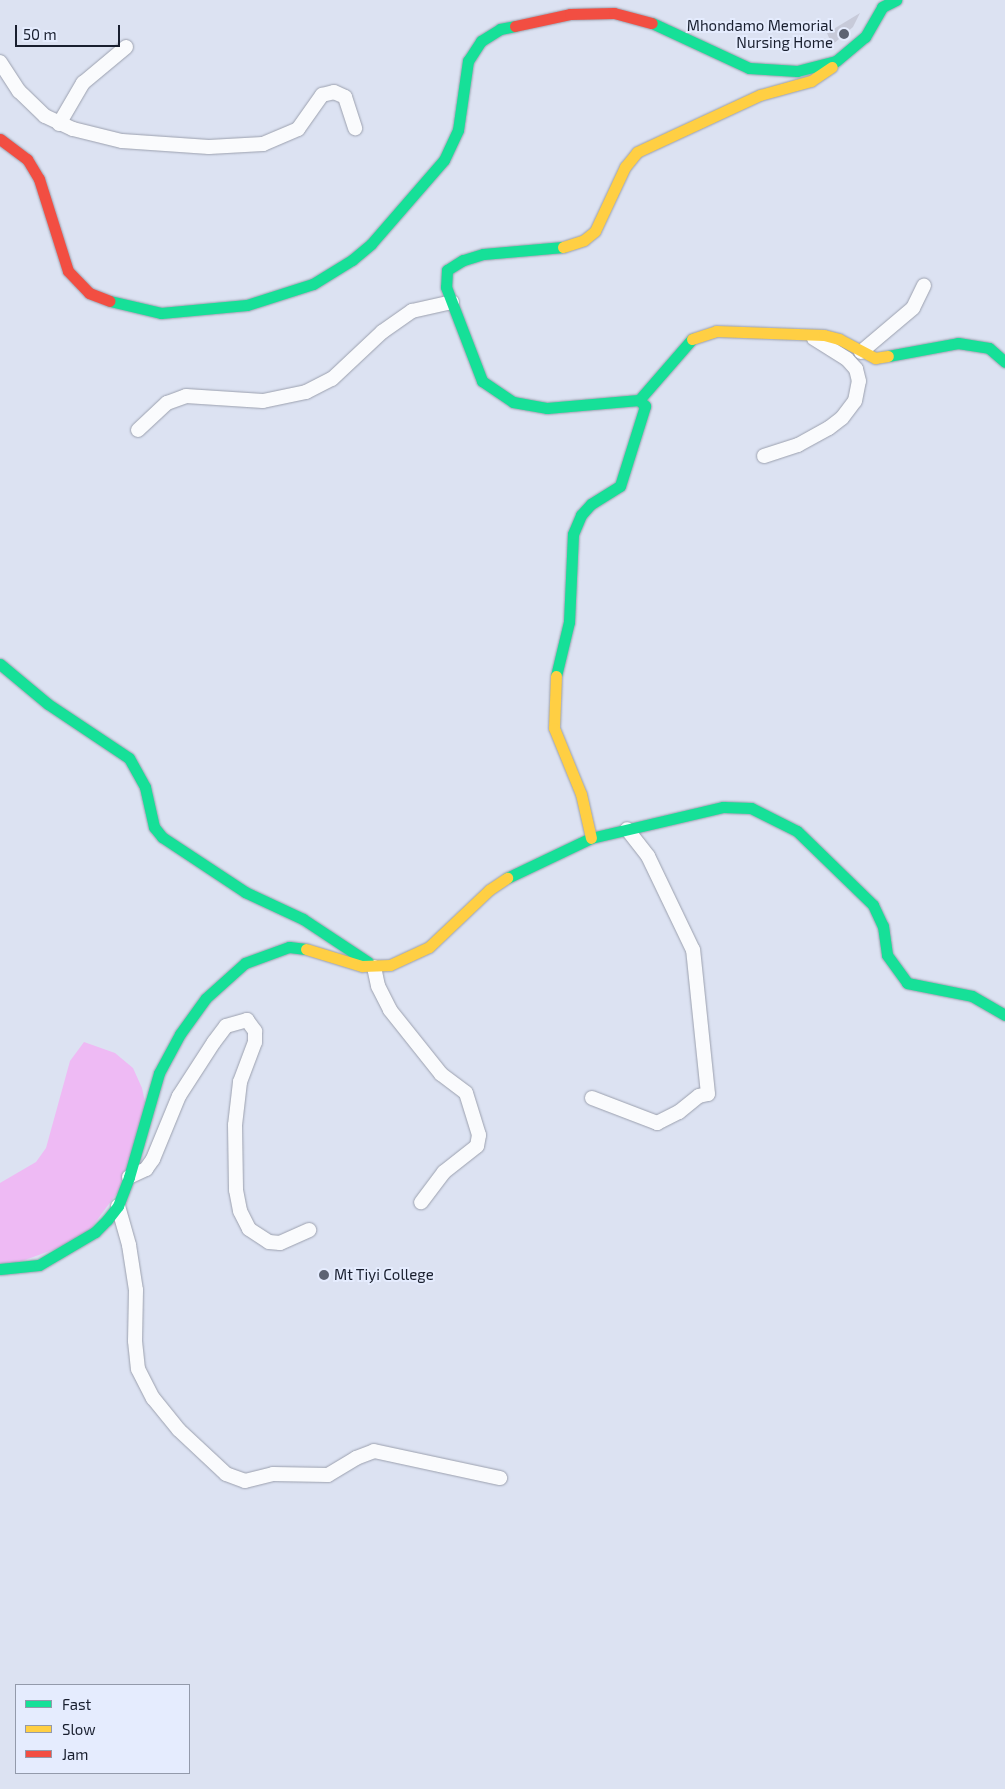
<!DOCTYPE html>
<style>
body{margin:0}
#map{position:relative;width:1005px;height:1789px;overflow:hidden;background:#dce2f2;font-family:"Exo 2",sans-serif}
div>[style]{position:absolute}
.water>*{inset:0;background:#eebaf4}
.building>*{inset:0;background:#c7cad9}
.roads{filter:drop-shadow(0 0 1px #9ba0ae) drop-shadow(0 0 1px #9ba0ae)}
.street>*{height:14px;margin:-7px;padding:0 7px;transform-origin:7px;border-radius:7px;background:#fafbfd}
.fast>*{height:11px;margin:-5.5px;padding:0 5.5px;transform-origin:5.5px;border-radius:5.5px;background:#16e098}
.slow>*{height:11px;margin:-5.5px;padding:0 5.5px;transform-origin:5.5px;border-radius:5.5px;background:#ffcf43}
.jam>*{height:11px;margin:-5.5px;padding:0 5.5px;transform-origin:5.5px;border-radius:5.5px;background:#f24e42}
.dots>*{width:14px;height:14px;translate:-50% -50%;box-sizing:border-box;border:2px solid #e5ecfe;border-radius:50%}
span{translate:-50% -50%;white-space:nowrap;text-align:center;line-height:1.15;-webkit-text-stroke:4px #e5ecfe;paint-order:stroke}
.poi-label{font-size:15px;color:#191f2f}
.right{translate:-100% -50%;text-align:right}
.left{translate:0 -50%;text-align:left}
.legend{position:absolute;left:15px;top:1684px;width:175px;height:90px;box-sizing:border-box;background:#e5ecfe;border:1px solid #939aab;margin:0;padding:6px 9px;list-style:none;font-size:15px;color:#191f2f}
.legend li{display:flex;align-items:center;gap:10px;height:25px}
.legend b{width:25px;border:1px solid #939aab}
.scale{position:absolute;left:15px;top:25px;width:105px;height:22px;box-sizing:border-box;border:2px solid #191f2f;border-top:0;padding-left:6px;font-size:15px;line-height:18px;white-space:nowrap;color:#191f2f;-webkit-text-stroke:4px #e5ecfe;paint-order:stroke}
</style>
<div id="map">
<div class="water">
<i style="clip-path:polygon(84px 1042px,115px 1053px,133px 1068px,142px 1088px,145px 1102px,129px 1177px,83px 1239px,0 1269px,0 1183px,36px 1162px,46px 1148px,70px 1061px)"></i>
</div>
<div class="building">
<i style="clip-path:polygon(860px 13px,853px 27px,832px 45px,827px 33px)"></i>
</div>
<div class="roads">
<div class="street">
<i style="left:0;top:62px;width:35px;rotate:57deg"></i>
<i style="left:19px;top:91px;width:36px;rotate:44deg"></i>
<i style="left:45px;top:116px;width:31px;rotate:25deg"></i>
<i style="left:73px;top:129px;width:50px;rotate:13.8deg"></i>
<i style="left:122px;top:141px;width:87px;rotate:3.9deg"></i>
<i style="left:209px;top:147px;width:54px;rotate:-3.2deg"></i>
<i style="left:263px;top:144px;width:38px;rotate:-23deg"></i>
<i style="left:298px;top:129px;width:42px;rotate:-54.8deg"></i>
<i style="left:322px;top:95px;width:12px;rotate:-14deg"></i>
<i style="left:334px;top:92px;width:12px;rotate:24deg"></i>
<i style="left:345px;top:97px;width:33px;rotate:72deg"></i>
<i style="left:59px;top:124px;width:48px;rotate:-59.7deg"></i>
<i style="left:83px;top:83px;width:56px;rotate:-39.9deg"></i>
<i style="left:861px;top:352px;width:68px;rotate:-40.2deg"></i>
<i style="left:913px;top:308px;width:25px;rotate:-64deg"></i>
<i style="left:138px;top:430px;width:40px;rotate:-43deg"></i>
<i style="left:167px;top:403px;width:20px;rotate:-20deg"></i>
<i style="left:186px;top:396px;width:77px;rotate:3.7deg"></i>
<i style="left:263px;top:401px;width:44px;rotate:-11.8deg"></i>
<i style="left:306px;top:392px;width:29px;rotate:-27deg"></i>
<i style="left:332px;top:379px;width:69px;rotate:-43.2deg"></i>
<i style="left:382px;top:332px;width:37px;rotate:-35deg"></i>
<i style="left:412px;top:311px;width:41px;rotate:-12.7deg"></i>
<i style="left:764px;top:456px;width:36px;rotate:-18deg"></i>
<i style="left:798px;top:445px;width:35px;rotate:-29deg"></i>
<i style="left:829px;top:428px;width:16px;rotate:-38deg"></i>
<i style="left:842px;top:418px;width:21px;rotate:-53deg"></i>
<i style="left:855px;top:401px;width:20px;rotate:-79deg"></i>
<i style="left:859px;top:381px;width:12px;rotate:-104deg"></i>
<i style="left:856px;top:369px;width:13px;rotate:-132deg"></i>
<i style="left:847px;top:359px;width:39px;rotate:-148deg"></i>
<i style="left:374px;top:967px;width:19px;rotate:78deg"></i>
<i style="left:378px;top:986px;width:27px;rotate:63deg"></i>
<i style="left:390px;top:1010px;width:82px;rotate:51.4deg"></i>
<i style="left:441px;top:1074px;width:31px;rotate:37deg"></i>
<i style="left:466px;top:1093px;width:44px;rotate:72.8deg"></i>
<i style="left:479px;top:1135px;width:11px;rotate:100deg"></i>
<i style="left:477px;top:1146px;width:42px;rotate:141.8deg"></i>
<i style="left:444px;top:1172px;width:38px;rotate:127deg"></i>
<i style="left:592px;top:1098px;width:70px;rotate:21deg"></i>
<i style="left:657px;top:1123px;width:25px;rotate:-27deg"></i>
<i style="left:679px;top:1112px;width:26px;rotate:-39deg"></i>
<i style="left:699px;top:1096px;width:9px;rotate:-13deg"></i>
<i style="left:708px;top:1094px;width:145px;rotate:-95.9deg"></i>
<i style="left:693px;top:950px;width:104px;rotate:-115.6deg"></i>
<i style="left:648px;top:856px;width:34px;rotate:-128deg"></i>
<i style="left:129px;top:1177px;width:19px;rotate:-25deg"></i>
<i style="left:146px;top:1169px;width:12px;rotate:-55deg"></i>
<i style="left:153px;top:1159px;width:68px;rotate:-67.6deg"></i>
<i style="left:179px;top:1096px;width:64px;rotate:-57.1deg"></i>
<i style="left:214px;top:1042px;width:20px;rotate:-53deg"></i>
<i style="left:226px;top:1026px;width:22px;rotate:-16deg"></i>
<i style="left:247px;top:1020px;width:14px;rotate:54deg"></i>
<i style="left:255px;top:1031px;width:11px;rotate:90deg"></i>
<i style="left:255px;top:1042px;width:43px;rotate:110.6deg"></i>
<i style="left:240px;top:1082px;width:43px;rotate:96.6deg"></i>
<i style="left:235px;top:1125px;width:65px;rotate:89.1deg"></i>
<i style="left:236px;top:1190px;width:21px;rotate:79deg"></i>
<i style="left:240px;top:1211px;width:20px;rotate:63deg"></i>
<i style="left:249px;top:1229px;width:24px;rotate:33deg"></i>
<i style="left:269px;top:1242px;width:11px;rotate:5deg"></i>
<i style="left:280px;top:1243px;width:32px;rotate:-24deg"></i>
<i style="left:118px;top:1206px;width:41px;rotate:74.2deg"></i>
<i style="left:129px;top:1245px;width:46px;rotate:81.2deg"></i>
<i style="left:136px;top:1290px;width:51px;rotate:91.1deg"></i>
<i style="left:135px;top:1341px;width:28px;rotate:84deg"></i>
<i style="left:138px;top:1369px;width:33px;rotate:63deg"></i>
<i style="left:153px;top:1398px;width:41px;rotate:50.9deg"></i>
<i style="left:179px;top:1430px;width:64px;rotate:43.1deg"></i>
<i style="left:226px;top:1474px;width:20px;rotate:20deg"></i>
<i style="left:245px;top:1481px;width:29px;rotate:-14deg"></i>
<i style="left:273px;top:1474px;width:55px;rotate:1deg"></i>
<i style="left:328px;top:1475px;width:33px;rotate:-31deg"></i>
<i style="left:356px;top:1458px;width:19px;rotate:-21deg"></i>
<i style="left:374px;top:1451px;width:129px;rotate:12.1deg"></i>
</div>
<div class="fast">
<i style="left:652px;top:23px;width:107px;rotate:24.9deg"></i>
<i style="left:749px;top:68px;width:48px;rotate:3.6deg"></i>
<i style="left:797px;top:71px;width:40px;rotate:-14.4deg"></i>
<i style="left:836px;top:61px;width:38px;rotate:-40deg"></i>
<i style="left:865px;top:37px;width:34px;rotate:-60deg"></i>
<i style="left:882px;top:7px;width:16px;rotate:-27deg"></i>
<i style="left:563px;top:247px;width:80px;rotate:175deg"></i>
<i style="left:483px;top:254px;width:21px;rotate:163deg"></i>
<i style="left:463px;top:260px;width:19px;rotate:148deg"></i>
<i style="left:447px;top:270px;width:17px;rotate:93deg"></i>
<i style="left:446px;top:287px;width:101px;rotate:69deg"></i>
<i style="left:482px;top:381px;width:37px;rotate:34deg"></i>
<i style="left:513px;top:402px;width:35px;rotate:10deg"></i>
<i style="left:547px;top:408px;width:92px;rotate:-5deg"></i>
<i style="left:639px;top:400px;width:81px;rotate:-49deg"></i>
<i style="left:110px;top:301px;width:52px;rotate:13.2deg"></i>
<i style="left:161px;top:313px;width:86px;rotate:-5.3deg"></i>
<i style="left:247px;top:305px;width:69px;rotate:-17.7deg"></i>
<i style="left:313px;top:284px;width:46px;rotate:-31.6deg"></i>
<i style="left:352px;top:260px;width:25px;rotate:-40deg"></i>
<i style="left:371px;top:244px;width:111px;rotate:-49deg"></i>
<i style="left:444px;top:160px;width:33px;rotate:-65deg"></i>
<i style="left:458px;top:130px;width:70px;rotate:-81.8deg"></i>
<i style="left:468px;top:61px;width:24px;rotate:-57deg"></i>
<i style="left:481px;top:41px;width:22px;rotate:-32deg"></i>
<i style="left:500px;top:29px;width:15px;rotate:-11deg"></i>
<i style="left:888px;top:356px;width:71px;rotate:-10.5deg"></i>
<i style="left:958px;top:343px;width:31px;rotate:9deg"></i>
<i style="left:989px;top:348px;width:21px;rotate:41deg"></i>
<i style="left:0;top:664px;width:62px;rotate:39.8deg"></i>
<i style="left:48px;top:704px;width:97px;rotate:33.7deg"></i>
<i style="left:129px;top:758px;width:33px;rotate:61deg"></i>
<i style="left:145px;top:787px;width:41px;rotate:77.3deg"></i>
<i style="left:154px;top:827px;width:13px;rotate:51deg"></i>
<i style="left:162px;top:837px;width:100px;rotate:33.5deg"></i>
<i style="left:245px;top:892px;width:64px;rotate:25deg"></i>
<i style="left:303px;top:919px;width:78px;rotate:33.5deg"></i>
<i style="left:556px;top:676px;width:56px;rotate:-76.5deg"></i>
<i style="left:569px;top:622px;width:88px;rotate:-87.4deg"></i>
<i style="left:573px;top:534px;width:21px;rotate:-67deg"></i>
<i style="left:581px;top:515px;width:15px;rotate:-48deg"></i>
<i style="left:591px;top:504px;width:34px;rotate:-32deg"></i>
<i style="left:620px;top:486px;width:84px;rotate:-72.6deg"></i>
<i style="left:645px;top:406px;width:8px;rotate:-135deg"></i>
<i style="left:507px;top:878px;width:93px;rotate:-25.5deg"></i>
<i style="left:591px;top:838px;width:136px;rotate:-13.2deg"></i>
<i style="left:723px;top:807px;width:28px;rotate:2deg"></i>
<i style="left:751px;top:808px;width:51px;rotate:26.6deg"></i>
<i style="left:797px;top:831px;width:106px;rotate:44.2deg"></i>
<i style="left:873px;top:905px;width:23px;rotate:65deg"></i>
<i style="left:883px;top:926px;width:29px;rotate:82deg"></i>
<i style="left:887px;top:955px;width:34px;rotate:54deg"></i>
<i style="left:907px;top:983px;width:66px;rotate:11.3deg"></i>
<i style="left:972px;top:996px;width:38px;rotate:30deg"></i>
<i style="left:0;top:1269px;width:39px;rotate:-6deg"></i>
<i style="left:39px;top:1265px;width:65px;rotate:-30.5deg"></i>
<i style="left:95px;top:1232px;width:17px;rotate:-45deg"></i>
<i style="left:107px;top:1220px;width:18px;rotate:-52deg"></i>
<i style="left:118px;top:1206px;width:31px;rotate:-69deg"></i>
<i style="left:129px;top:1177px;width:108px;rotate:-73.9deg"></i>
<i style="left:159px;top:1073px;width:44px;rotate:-61.7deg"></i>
<i style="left:180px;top:1034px;width:44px;rotate:-54.2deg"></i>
<i style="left:206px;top:998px;width:52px;rotate:-41.9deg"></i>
<i style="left:245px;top:963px;width:47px;rotate:-20deg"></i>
<i style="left:289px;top:947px;width:17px;rotate:7deg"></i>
</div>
<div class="slow">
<i style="left:563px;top:247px;width:22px;rotate:-18deg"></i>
<i style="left:584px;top:240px;width:14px;rotate:-39deg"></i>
<i style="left:595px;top:231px;width:71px;rotate:-64.9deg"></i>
<i style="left:625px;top:167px;width:19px;rotate:-51deg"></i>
<i style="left:637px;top:152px;width:136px;rotate:-24.9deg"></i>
<i style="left:760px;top:95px;width:53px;rotate:-15.4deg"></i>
<i style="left:811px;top:81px;width:25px;rotate:-34deg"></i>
<i style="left:692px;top:339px;width:25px;rotate:-18deg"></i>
<i style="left:716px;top:331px;width:108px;rotate:2.1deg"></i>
<i style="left:824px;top:335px;width:16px;rotate:15deg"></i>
<i style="left:839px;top:339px;width:41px;rotate:27.8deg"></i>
<i style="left:875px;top:358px;width:13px;rotate:-9deg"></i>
<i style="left:556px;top:676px;width:52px;rotate:92.2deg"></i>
<i style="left:554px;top:728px;width:71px;rotate:67.8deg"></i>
<i style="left:581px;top:794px;width:45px;rotate:77.2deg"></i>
<i style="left:306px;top:949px;width:59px;rotate:16.9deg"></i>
<i style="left:362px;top:966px;width:28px;rotate:-2deg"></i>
<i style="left:390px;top:965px;width:43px;rotate:-24.8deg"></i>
<i style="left:429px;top:947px;width:83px;rotate:-43.5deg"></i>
<i style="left:489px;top:890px;width:22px;rotate:-34deg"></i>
</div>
<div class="jam">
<i style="left:515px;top:26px;width:56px;rotate:-12.3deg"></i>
<i style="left:570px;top:14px;width:44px;rotate:-1.3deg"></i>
<i style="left:614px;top:13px;width:39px;rotate:15deg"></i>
<i style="left:0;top:139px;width:34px;rotate:37deg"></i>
<i style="left:27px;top:159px;width:23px;rotate:59deg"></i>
<i style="left:39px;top:179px;width:96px;rotate:72.5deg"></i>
<i style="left:68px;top:271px;width:30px;rotate:46deg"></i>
<i style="left:89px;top:293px;width:22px;rotate:21deg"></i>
</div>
</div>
<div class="dots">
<i style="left:844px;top:34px;background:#5d6373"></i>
<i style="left:324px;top:1275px;background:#5d6373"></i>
</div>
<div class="poi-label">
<span class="right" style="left:833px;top:34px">Mhondamo Memorial<br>Nursing Home</span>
<span class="left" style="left:334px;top:1275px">Mt Tiyi College</span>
</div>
<ul class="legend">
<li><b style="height:6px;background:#16e098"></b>Fast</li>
<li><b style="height:6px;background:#ffcf43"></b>Slow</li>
<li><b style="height:6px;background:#f24e42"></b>Jam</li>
</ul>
<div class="scale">50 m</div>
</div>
